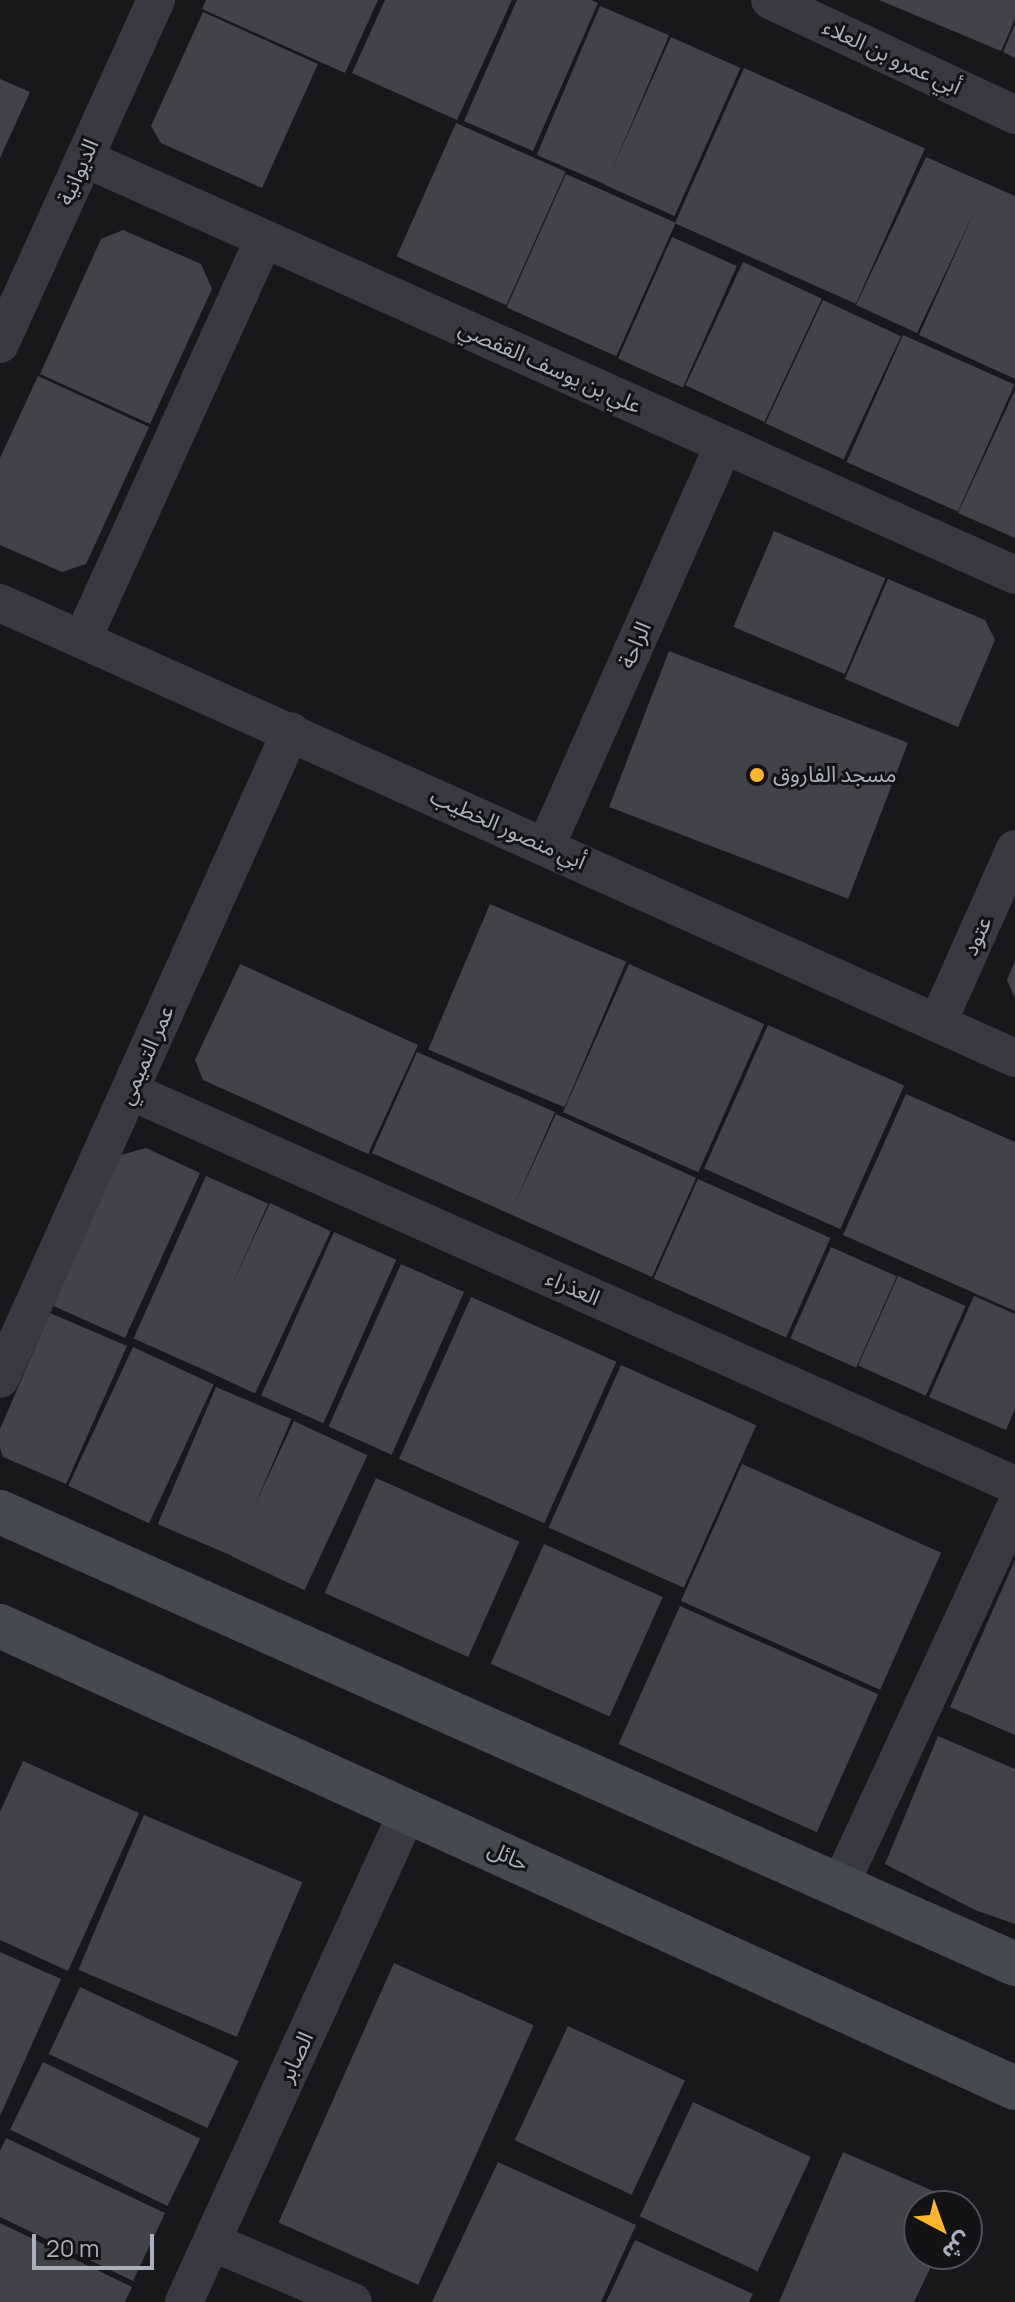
<!DOCTYPE html>
<meta charset="utf-8">
<style>
body{margin:0}
#map{position:relative;width:1015px;height:2302px;overflow:hidden;background:#18181b;font-family:Manrope,"Noto Sans Arabic",sans-serif}
div>[style]{position:absolute}
.building>*{inset:0;background:#424348;transform-origin:0 0}
.street>*{height:38px;margin:-19px;padding:0 19px;transform-origin:19px;border-radius:19px;background:#393a41}
.secondary>*{height:44px;margin:-22px;padding:0 22px;transform-origin:22px;border-radius:22px;background:#474951}
.dots>*{width:22px;height:22px;translate:-50% -50%;box-sizing:border-box;border:4px solid #131316;border-radius:50%}
span{translate:-50% -50%;white-space:nowrap;text-align:center;line-height:1.15;-webkit-text-stroke:6px #131316;paint-order:stroke}
.street-label{font-size:22px;color:#aaafbc}
.poi-label{font-size:22px;color:#aaafbc}
.left{translate:0 -50%;text-align:left}
.north{position:absolute;left:903px;top:2190px;width:80px;height:80px;box-sizing:border-box;background:#131316;border:2px solid #4f5158;border-radius:50%;rotate:139deg;font-size:22px;font-weight:700;line-height:32px;text-align:center;color:#aaafbc}
.north::after{content:'';display:block;margin:auto;width:28px;height:36px;background:#ffb62d;clip-path:polygon(50% 0,100% 100%,50% 72%,0 100%)}
.scale{position:absolute;left:32px;top:2234px;width:122px;height:36px;box-sizing:border-box;border:4px solid #aaafbc;border-top:0;padding-left:10px;font-size:24px;line-height:28px;white-space:nowrap;color:#aaafbc;-webkit-text-stroke:6px #131316;paint-order:stroke}
</style>
<div id="map">
<div class="building">
<i style="clip-path:polygon(206px 0,378px 0,345px 73px,202px 9px)"></i>
<i style="clip-path:polygon(385px 0,512px 0,457px 120px,352px 73px)"></i>
<i style="clip-path:polygon(517px 0,591px 0,598px 3px,533px 151px,464px 121px)"></i>
<i style="clip-path:polygon(879px 0,1015px 0,1015px 19px,1001px 51px)"></i>
<i style="left:600px;top:6px;width:75px;height:162px;rotate:23deg"></i>
<i style="clip-path:polygon(203px 12px,318px 64px,262px 188px,161px 143px,151px 126px)"></i>
<i style="clip-path:polygon(1015px 24px,1015px 58px,1003px 52px)"></i>
<i style="left:671px;top:37px;width:76px;height:162px;rotate:24deg"></i>
<i style="left:744px;top:68px;width:198px;height:170px;rotate:24deg"></i>
<i style="clip-path:polygon(0 79px,30px 92px,0 158px)"></i>
<i style="left:456px;top:123px;width:120px;height:146px;rotate:24deg"></i>
<i style="clip-path:polygon(926px 157px,1015px 196px,1015px 379px,919px 335px,975px 210px,917px 333px,856px 305px)"></i>
<i style="left:566px;top:174px;width:120px;height:146px;rotate:24deg"></i>
<i style="clip-path:polygon(123px 230px,201px 264px,212px 289px,150px 424px,40px 374px,101px 239px)"></i>
<i style="left:672px;top:237px;width:71px;height:133px;rotate:24deg"></i>
<i style="left:743px;top:262px;width:87px;height:136px;rotate:25deg"></i>
<i style="left:823px;top:300px;width:86px;height:136px;rotate:25deg"></i>
<i style="left:903px;top:335px;width:122px;height:139px;rotate:24deg"></i>
<i style="clip-path:polygon(38px 376px,149px 427px,86px 564px,62px 572px,0 545px,0 458px)"></i>
<i style="clip-path:polygon(1015px 390px,1015px 538px,958px 513px)"></i>
<i style="left:774px;top:531px;width:121px;height:104px;rotate:23deg"></i>
<i style="clip-path:polygon(888px 579px,985px 620px,995px 640px,958px 727px,845px 679px)"></i>
<i style="left:669px;top:651px;width:256px;height:167px;rotate:21deg"></i>
<i style="left:490px;top:904px;width:148px;height:158px;rotate:23deg"></i>
<i style="clip-path:polygon(1015px 961px,1015px 998px,1007px 980px)"></i>
<i style="clip-path:polygon(240px 964px,418px 1045px,368px 1154px,203px 1080px,195px 1060px)"></i>
<i style="left:629px;top:964px;width:148px;height:162px;rotate:24deg"></i>
<i style="left:768px;top:1025px;width:149px;height:157px;rotate:24deg"></i>
<i style="clip-path:polygon(417px 1052px,555px 1112px,513px 1208px,556px 1114px,696px 1178px,652px 1277px,372px 1153px)"></i>
<i style="clip-path:polygon(906px 1094px,1015px 1142px,1015px 1311px,843px 1235px)"></i>
<i style="clip-path:polygon(146px 1148px,200px 1173px,125px 1338px,49px 1304px,117px 1156px)"></i>
<i style="left:206px;top:1176px;width:68px;height:178px;rotate:24deg"></i>
<i style="left:698px;top:1179px;width:145px;height:109px;rotate:24deg"></i>
<i style="left:270px;top:1203px;width:67px;height:179px;rotate:25deg"></i>
<i style="left:334px;top:1232px;width:68px;height:179px;rotate:24deg"></i>
<i style="left:831px;top:1247px;width:72px;height:100px;rotate:24deg"></i>
<i style="left:401px;top:1264px;width:69px;height:178px;rotate:24deg"></i>
<i style="left:898px;top:1276px;width:74px;height:98px;rotate:24deg"></i>
<i style="clip-path:polygon(974px 1296px,1015px 1314px,1015px 1409px,1006px 1430px,929px 1397px)"></i>
<i style="left:471px;top:1297px;width:159px;height:177px;rotate:24deg"></i>
<i style="clip-path:polygon(50px 1313px,127px 1346px,66px 1484px,3px 1457px,0 1448px,0 1429px)"></i>
<i style="left:133px;top:1347px;width:89px;height:153px;rotate:25deg"></i>
<i style="left:621px;top:1365px;width:148px;height:178px;rotate:24deg"></i>
<i style="left:216px;top:1387px;width:82px;height:149px;rotate:23deg"></i>
<i style="left:294px;top:1421px;width:81px;height:149px;rotate:25deg"></i>
<i style="left:742px;top:1464px;width:218px;height:150px;rotate:24deg"></i>
<i style="left:376px;top:1478px;width:157px;height:126px;rotate:24deg"></i>
<i style="left:544px;top:1544px;width:130px;height:131px;rotate:24deg"></i>
<i style="clip-path:polygon(1015px 1560px,1015px 1735px,950px 1707px)"></i>
<i style="left:680px;top:1606px;width:217px;height:151px;rotate:24deg"></i>
<i style="clip-path:polygon(938px 1736px,1015px 1769px,1015px 1924px,975px 1910px,885px 1864px)"></i>
<i style="clip-path:polygon(23px 1761px,139px 1813px,68px 1971px,0 1940px,0 1812px)"></i>
<i style="left:144px;top:1815px;width:172px;height:168px;rotate:23deg"></i>
<i style="clip-path:polygon(0 1952px,61px 1979px,0 2116px)"></i>
<i style="left:394px;top:1963px;width:153px;height:284px;rotate:24deg"></i>
<i style="left:80px;top:1987px;width:175px;height:74px;rotate:25deg"></i>
<i style="left:568px;top:2026px;width:129px;height:126px;rotate:25deg"></i>
<i style="left:43px;top:2062px;width:175px;height:75px;rotate:26deg"></i>
<i style="left:693px;top:2102px;width:130px;height:126px;rotate:25deg"></i>
<i style="clip-path:polygon(6px 2138px,165px 2213px,133px 2281px,0 2217px,0 2151px)"></i>
<i style="clip-path:polygon(843px 2152px,961px 2203px,959px 2206px,919px 2206px,919px 2254px,937px 2254px,914px 2302px,779px 2302px)"></i>
<i style="clip-path:polygon(498px 2162px,636px 2225px,601px 2302px,432px 2302px)"></i>
<i style="clip-path:polygon(0 2223px,132px 2287px,125px 2302px,0 2302px)"></i>
<i style="clip-path:polygon(635px 2240px,753px 2294px,749px 2302px,606px 2302px)"></i>
</div>
<div class="street">
<i style="left:770px;top:0;width:271px;rotate:25.1deg"></i>
<i style="left:84px;top:158px;width:1020px;rotate:24.13deg"></i>
<i style="left:0;top:344px;width:378px;rotate:-65.6deg"></i>
<i style="left:0;top:603px;width:1112px;rotate:24.15deg"></i>
<i style="left:83px;top:638px;width:438px;rotate:-65.6deg"></i>
<i style="left:546px;top:846px;width:439px;rotate:-66.1deg"></i>
<i style="left:938px;top:1022px;width:189px;rotate:-66deg"></i>
<i style="left:130px;top:1091px;width:969px;rotate:24deg"></i>
<i style="left:0;top:1379px;width:710px;rotate:-65.82deg"></i>
<i style="left:840px;top:1885px;width:416px;rotate:-65.1deg"></i>
<i style="left:212px;top:2242px;width:153px;rotate:23.1deg"></i>
<i style="left:184px;top:2302px;width:540px;rotate:-65.48deg"></i>
</div>
<div class="secondary">
<i style="left:0;top:1512px;width:1111px;rotate:24deg"></i>
<i style="left:0;top:1626px;width:1115px;rotate:24.47deg"></i>
</div>
<div class="dots">
<i style="left:757px;top:775px;background:#ffb62d"></i>
</div>
<div class="street-label">
<span style="left:892px;top:57px;rotate:25deg">أبي عمرو بن العلاء</span>
<span style="left:78px;top:172px;rotate:-66deg">الديوانية</span>
<span style="left:550px;top:367px;rotate:24deg">علي بن يوسف القفصي</span>
<span style="left:635px;top:645px;rotate:-66deg">الراحة</span>
<span style="left:508px;top:829px;rotate:24deg">أبي منصور الخطيب</span>
<span style="left:977px;top:936px;rotate:-66deg">عتود</span>
<span style="left:146px;top:1055px;rotate:-66deg">عمر التميمي</span>
<span style="left:573px;top:1288px;rotate:24deg">العذراء</span>
<span style="left:508px;top:1856px;rotate:25deg">حائل</span>
<span style="left:296px;top:2057px;rotate:-65deg">الصابر</span>
</div>
<div class="poi-label">
<span class="left" style="left:773px;top:775px">مسجد الفاروق</span>
</div>
<div class="north">ش</div>
<div class="scale">20 m</div>
</div>
